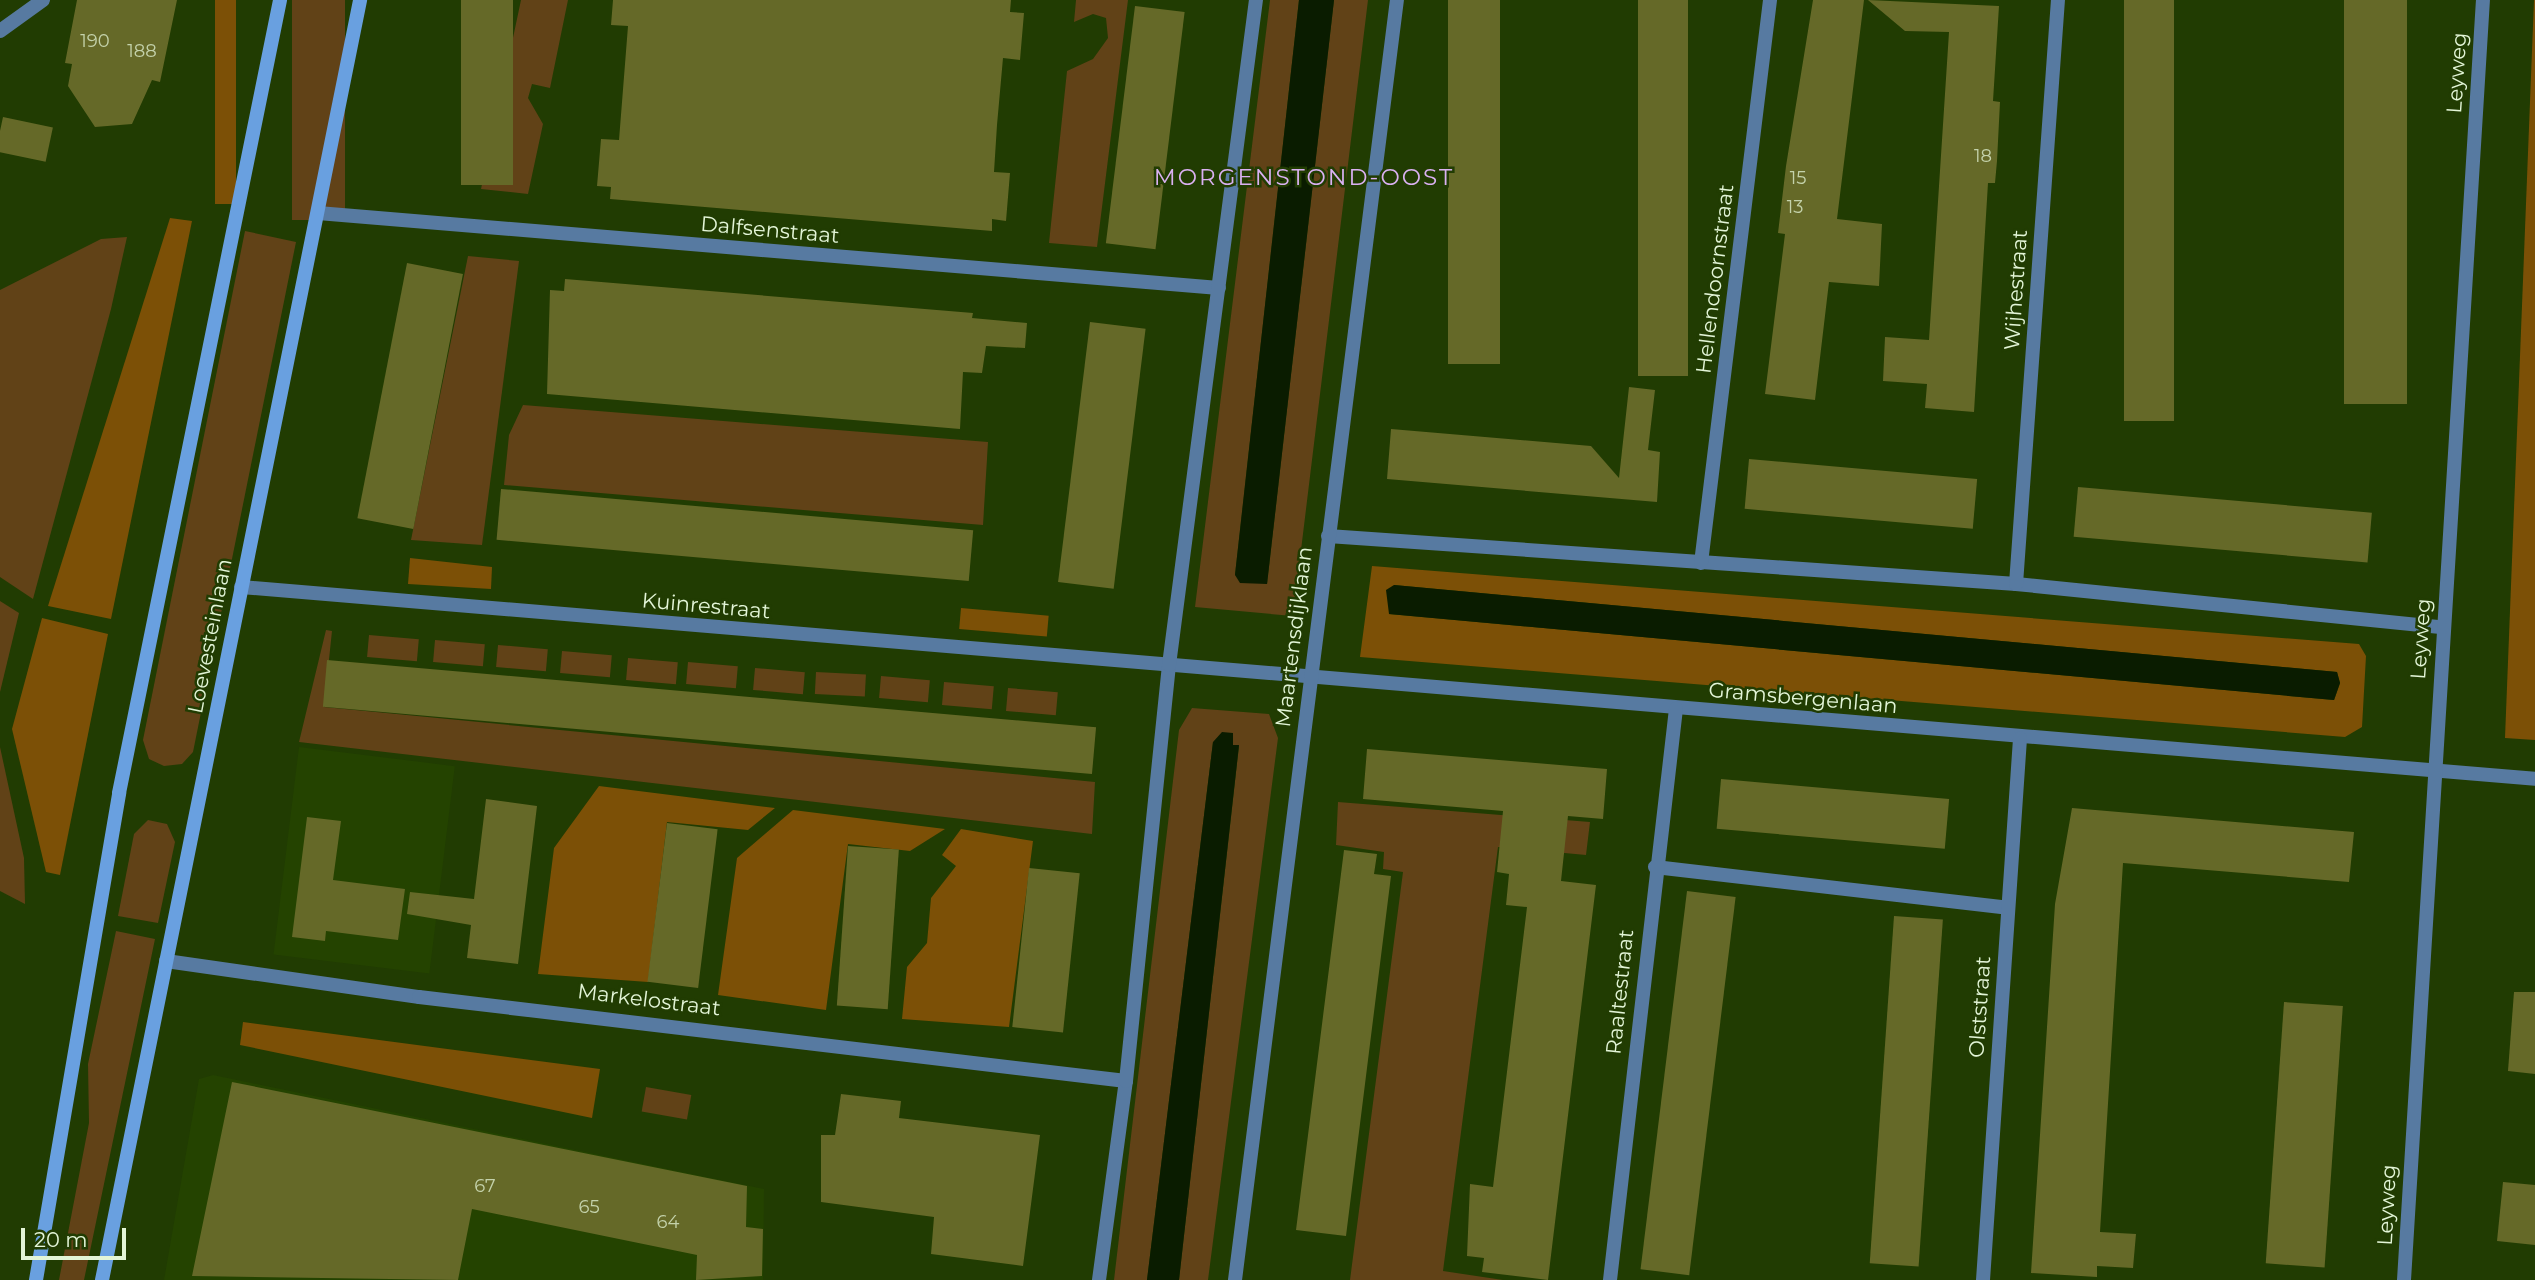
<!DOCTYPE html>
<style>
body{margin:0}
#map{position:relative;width:2535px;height:1280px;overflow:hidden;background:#213c02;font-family:Montserrat,sans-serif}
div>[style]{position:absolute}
.built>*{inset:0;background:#244300;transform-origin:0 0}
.green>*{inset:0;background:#614217;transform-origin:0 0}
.forest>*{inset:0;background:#7c5006;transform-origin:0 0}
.water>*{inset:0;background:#0a1c00}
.building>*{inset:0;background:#656928;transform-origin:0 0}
.street>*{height:14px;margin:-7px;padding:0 7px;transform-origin:7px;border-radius:7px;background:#577aa1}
.secondary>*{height:14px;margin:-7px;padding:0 7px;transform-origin:7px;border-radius:7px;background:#69a0e0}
span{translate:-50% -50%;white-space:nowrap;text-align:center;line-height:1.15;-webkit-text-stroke:5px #213c02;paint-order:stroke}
.number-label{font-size:18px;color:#c4d2ab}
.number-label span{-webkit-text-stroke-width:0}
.street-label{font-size:21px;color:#e3f5d7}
.neighbourhood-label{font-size:23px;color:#dab1f2;letter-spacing:2px}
.scale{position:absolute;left:21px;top:1228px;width:105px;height:32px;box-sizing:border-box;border:4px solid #e3f5d7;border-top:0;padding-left:9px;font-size:21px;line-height:24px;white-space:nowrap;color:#e3f5d7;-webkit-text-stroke:5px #213c02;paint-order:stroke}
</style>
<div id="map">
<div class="built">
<i style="left:299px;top:747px;width:157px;height:209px;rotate:7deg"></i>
<i style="clip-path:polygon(213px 1075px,764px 1189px,763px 1280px,164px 1280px,199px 1079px)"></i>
</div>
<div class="green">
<i style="left:292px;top:0;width:53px;height:220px"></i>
<i style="clip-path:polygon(521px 0,568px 0,550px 88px,532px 84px,528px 98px,543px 124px,528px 194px,481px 189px)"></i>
<i style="clip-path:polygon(1076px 0,1128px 0,1097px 247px,1049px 243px,1067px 71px,1093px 59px,1108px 38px,1106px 18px,1093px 14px,1074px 22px)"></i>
<i style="clip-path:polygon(1270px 0,1299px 0,1235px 575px,1267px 584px,1334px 0,1368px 0,1293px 616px,1195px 607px)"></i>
<i style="clip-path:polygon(245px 231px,296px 242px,193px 752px,182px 764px,164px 766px,149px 759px,143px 740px)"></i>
<i style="clip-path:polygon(127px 237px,111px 309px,33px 599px,0 577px,0 290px,101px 239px)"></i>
<i style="clip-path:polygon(468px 256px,519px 261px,482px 545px,411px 540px)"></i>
<i style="clip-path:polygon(523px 405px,988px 442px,983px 525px,504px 485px,509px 435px)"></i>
<i style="clip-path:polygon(0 601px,19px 613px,0 692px)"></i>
<i style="clip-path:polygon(326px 630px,332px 631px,324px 707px,1095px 782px,1092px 834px,299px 742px)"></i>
<i style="left:369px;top:635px;width:50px;height:22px;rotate:5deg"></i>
<i style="left:435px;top:640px;width:50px;height:22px;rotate:5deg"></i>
<i style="left:498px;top:645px;width:50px;height:22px;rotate:5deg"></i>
<i style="left:562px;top:651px;width:50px;height:22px;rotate:5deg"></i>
<i style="left:628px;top:658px;width:50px;height:22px;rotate:5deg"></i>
<i style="left:688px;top:662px;width:50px;height:22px;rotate:5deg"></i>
<i style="left:755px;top:668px;width:50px;height:22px;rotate:5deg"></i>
<i style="left:816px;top:672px;width:50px;height:22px;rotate:3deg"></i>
<i style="left:881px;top:676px;width:49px;height:22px;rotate:5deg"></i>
<i style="left:944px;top:682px;width:50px;height:23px;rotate:5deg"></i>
<i style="left:1008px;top:688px;width:50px;height:23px;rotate:5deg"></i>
<i style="clip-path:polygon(1192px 708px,1269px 714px,1278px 738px,1208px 1280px,1179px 1280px,1239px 746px,1213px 742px,1147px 1280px,1114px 1280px,1179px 730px)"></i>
<i style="clip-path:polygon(0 747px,24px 858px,25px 904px,0 891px)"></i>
<i style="clip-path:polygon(1338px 802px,1590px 822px,1586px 855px,1498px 847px,1443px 1271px,1503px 1280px,1350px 1280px,1403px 872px,1383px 869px,1384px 852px,1336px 845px)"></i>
<i style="clip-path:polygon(148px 820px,167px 824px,175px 842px,158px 923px,118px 916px,134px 834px)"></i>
<i style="clip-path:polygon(116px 931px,155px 939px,84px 1280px,59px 1280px,89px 1123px,88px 1064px)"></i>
<i style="left:646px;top:1087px;width:46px;height:25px;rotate:10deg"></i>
</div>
<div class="forest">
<i style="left:215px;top:0;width:21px;height:204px"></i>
<i style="clip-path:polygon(2534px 0,2535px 0,2535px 740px,2505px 738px)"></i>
<i style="clip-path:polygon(170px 218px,192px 221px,111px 619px,48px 606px)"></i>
<i style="clip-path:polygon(410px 558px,492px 567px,491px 589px,408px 584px)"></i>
<i style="clip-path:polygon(evenodd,1372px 566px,2359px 644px,2366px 656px,2362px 727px,2345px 737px,1360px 657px,1372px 566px,1394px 585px,2337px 672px,2340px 683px,2334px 700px,1389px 614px,1394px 585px)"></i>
<i style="left:961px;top:608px;width:88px;height:21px;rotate:5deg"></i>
<i style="clip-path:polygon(42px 618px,108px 634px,60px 875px,46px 872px,12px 729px)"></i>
<i style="clip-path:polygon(599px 786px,775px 808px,748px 830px,667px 822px,648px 982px,538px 974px,554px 848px)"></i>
<i style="clip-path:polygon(793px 810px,945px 829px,910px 851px,848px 844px,826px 1010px,718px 995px,737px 858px)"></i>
<i style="clip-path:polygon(961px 829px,1033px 841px,1009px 1027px,902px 1019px,907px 967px,927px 943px,931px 898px,956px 866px,942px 855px)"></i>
<i style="clip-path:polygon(243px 1022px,600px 1069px,592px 1118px,240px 1045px)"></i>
</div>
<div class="water">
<i style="clip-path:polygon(1299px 0,1334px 0,1267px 584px,1240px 583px,1235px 575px)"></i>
<i style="clip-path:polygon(1394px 585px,2337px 672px,2340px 683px,2334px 700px,1389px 614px,1386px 590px)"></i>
<i style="clip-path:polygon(1222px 732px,1233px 733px,1233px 745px,1239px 745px,1179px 1280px,1147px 1280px,1213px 742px)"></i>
</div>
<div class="building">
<i style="clip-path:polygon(77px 0,177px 0,160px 82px,152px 80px,132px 124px,95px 127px,68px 86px,72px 64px,65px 63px)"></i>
<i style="left:461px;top:0;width:52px;height:185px"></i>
<i style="clip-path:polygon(613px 0,1011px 0,1010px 12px,1024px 13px,1020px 60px,1003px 58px,997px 125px,994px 172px,1010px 173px,1006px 221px,992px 219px,992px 231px,610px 199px,611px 187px,597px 186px,601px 139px,619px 140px,628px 26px,611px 25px)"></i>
<i style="left:1448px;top:0;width:52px;height:364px"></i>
<i style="left:1638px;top:0;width:50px;height:376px"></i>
<i style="clip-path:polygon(1813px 0,1864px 0,1837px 219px,1882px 224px,1879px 286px,1829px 282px,1815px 400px,1765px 394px,1785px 234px,1778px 233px,1786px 166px)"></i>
<i style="clip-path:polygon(1868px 0,1999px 6px,1993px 101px,2000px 102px,1997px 161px,1995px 183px,1988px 183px,1974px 412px,1925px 408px,1927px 384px,1883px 381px,1885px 337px,1929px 340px,1949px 32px,1905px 31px)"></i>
<i style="left:2124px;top:0;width:50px;height:421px"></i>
<i style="left:2344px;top:0;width:63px;height:404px"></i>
<i style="left:1135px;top:6px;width:50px;height:239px;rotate:7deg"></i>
<i style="left:3px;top:117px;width:51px;height:35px;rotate:12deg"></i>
<i style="left:407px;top:263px;width:57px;height:260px;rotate:11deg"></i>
<i style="clip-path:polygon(565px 279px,973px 313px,972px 318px,1027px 323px,1025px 348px,986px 346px,982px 373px,963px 372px,960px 429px,547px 394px,550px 290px,564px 291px)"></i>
<i style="left:1090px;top:322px;width:56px;height:262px;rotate:7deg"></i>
<i style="clip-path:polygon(1629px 387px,1655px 390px,1648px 450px,1660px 452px,1657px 502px,1387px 479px,1391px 429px,1591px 446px,1619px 478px)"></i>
<i style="left:1749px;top:459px;width:229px;height:50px;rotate:5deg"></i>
<i style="left:2078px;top:487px;width:295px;height:50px;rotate:5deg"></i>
<i style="left:501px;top:489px;width:474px;height:51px;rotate:5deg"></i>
<i style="left:327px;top:660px;width:772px;height:47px;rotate:5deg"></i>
<i style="clip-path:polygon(1367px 749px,1607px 769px,1603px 819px,1568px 816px,1561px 881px,1596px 885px,1548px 1280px,1482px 1272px,1484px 1258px,1467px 1256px,1470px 1184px,1493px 1187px,1527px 907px,1506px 905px,1509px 874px,1497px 872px,1503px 811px,1363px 799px)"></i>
<i style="left:1721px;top:779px;width:229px;height:50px;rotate:5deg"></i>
<i style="clip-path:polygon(486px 799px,537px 806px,518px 964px,467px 958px,471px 925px,407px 914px,410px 892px,474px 899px)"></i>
<i style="clip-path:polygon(2072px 808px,2354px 832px,2349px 882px,2123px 863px,2100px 1232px,2136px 1234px,2133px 1268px,2097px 1266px,2097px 1277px,2031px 1273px,2055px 904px)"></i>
<i style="clip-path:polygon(307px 817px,341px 821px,333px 880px,405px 889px,398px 940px,326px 931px,325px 941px,292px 937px)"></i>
<i style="left:667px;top:823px;width:51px;height:160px;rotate:7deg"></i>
<i style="left:848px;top:846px;width:51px;height:160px;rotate:4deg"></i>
<i style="clip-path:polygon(1344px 850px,1377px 854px,1374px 874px,1391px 876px,1346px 1236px,1296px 1230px)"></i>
<i style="left:1029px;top:868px;width:51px;height:160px;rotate:6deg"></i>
<i style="left:1687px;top:891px;width:49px;height:381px;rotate:7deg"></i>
<i style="left:1894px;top:916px;width:49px;height:348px;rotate:4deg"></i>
<i style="clip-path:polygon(2514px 992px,2535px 992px,2535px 1074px,2508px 1071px)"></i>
<i style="left:2284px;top:1002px;width:59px;height:262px;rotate:4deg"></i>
<i style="clip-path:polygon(232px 1082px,747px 1186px,746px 1227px,763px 1229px,762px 1276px,696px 1280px,697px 1255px,472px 1209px,458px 1280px,192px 1276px)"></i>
<i style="clip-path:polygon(841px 1094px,901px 1101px,899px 1118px,1040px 1135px,1023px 1266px,931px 1254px,934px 1217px,821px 1202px,821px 1135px,835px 1135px)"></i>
<i style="clip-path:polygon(2503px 1182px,2535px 1185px,2535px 1245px,2497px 1241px)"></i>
</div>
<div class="street">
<i style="left:0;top:31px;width:53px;rotate:-35.8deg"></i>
<i style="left:318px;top:213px;width:904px;rotate:4.76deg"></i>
<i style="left:1328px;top:536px;width:690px;rotate:3.99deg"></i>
<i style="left:2016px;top:584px;width:429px;rotate:5.8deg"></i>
<i style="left:1701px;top:563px;width:567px;rotate:-83.01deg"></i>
<i style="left:2016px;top:584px;width:586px;rotate:-85.89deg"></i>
<i style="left:241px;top:587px;width:2302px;rotate:4.78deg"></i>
<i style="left:1655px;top:867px;width:355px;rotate:6.6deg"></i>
<i style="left:166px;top:961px;width:256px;rotate:8.1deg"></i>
<i style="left:419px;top:997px;width:712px;rotate:6.78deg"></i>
<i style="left:1099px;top:1280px;width:201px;rotate:-82.3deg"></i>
<i style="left:1126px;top:1081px;width:418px;rotate:-84.1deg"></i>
<i style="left:1169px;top:665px;width:671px;rotate:-82.55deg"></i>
<i style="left:1235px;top:1280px;width:1290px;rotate:-82.79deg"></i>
<i style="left:1610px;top:1280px;width:575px;rotate:-83.41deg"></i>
<i style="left:1983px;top:1280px;width:543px;rotate:-86.09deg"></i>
<i style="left:2404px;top:1280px;width:1282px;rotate:-86.47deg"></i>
</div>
<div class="secondary">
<i style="left:36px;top:1280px;width:494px;rotate:-80.3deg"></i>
<i style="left:119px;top:793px;width:809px;rotate:-78.52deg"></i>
<i style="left:102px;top:1280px;width:1306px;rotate:-78.6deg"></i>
</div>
<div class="number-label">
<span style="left:95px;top:41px">190</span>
<span style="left:142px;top:51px">188</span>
<span style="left:1983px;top:156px">18</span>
<span style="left:1798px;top:178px">15</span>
<span style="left:1795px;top:207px">13</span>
<span style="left:485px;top:1186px">67</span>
<span style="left:589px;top:1207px">65</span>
<span style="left:668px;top:1222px">64</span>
</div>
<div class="street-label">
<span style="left:2457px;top:73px;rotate:-86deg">Leyweg</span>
<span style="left:770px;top:230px;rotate:5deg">Dalfsenstraat</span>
<span style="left:1715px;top:279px;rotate:-83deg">Hellendoornstraat</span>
<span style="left:2016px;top:290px;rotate:-86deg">Wijhestraat</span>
<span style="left:706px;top:606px;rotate:5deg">Kuinrestraat</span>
<span style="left:210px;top:636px;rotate:-79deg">Loevesteinlaan</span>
<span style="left:1294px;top:637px;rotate:-83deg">Maartensdijklaan</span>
<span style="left:2421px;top:639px;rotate:-86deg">Leyweg</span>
<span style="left:1803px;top:698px;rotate:5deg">Gramsbergenlaan</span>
<span style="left:1620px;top:992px;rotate:-84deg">Raaltestraat</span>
<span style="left:649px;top:1000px;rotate:7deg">Markelostraat</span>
<span style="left:1980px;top:1007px;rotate:-86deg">Olststraat</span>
<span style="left:2387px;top:1205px;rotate:-87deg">Leyweg</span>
</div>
<div class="neighbourhood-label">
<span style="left:1304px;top:177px">MORGENSTOND-OOST</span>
</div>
<div class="scale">20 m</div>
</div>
